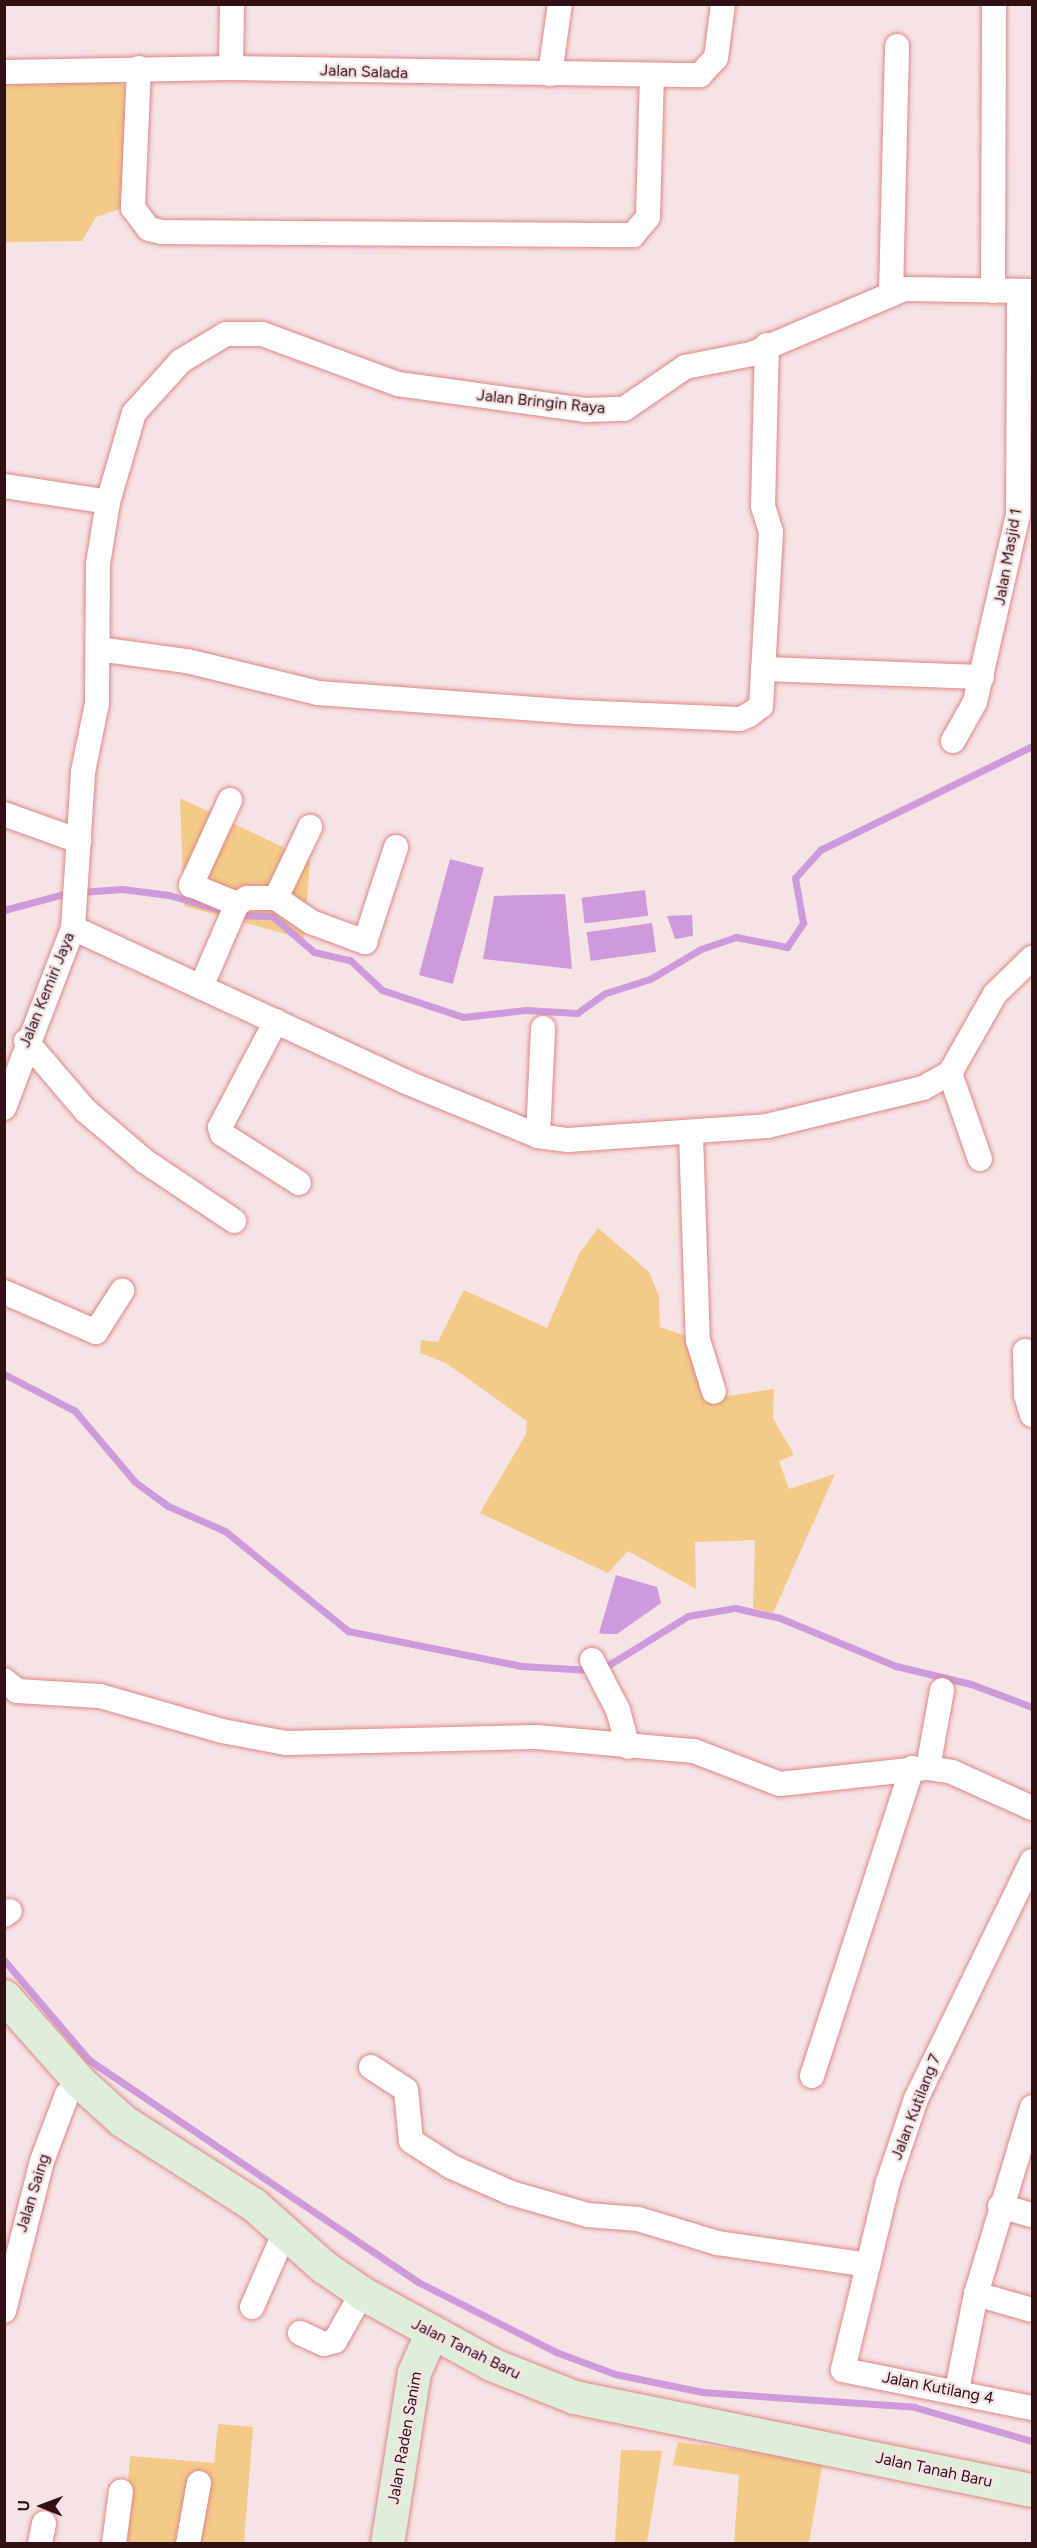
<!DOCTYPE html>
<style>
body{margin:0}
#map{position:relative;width:1037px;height:2548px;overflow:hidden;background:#f6e3e3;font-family:Figtree,sans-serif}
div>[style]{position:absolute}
.green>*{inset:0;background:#f3ca88}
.water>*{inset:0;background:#cd9adb;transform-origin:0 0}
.stream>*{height:7px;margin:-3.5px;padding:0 3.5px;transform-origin:3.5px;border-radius:3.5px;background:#cd9adb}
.roads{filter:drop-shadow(0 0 2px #dc888a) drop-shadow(0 0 2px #dc888a)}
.street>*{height:24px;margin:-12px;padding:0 12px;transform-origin:12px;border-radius:12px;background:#fff}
.secondary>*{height:33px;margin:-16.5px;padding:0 16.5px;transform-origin:16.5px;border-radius:16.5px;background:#deeed9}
span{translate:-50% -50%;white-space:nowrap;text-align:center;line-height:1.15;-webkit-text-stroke:4.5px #f6e3e3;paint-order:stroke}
.street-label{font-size:16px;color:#311113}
.frame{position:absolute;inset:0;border:6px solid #311113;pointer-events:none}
.north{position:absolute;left:12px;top:2476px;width:60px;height:60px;-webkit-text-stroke:4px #f6e3e3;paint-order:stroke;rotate:271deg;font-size:16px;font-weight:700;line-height:24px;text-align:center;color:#311113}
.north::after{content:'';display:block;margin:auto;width:21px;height:27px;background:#311113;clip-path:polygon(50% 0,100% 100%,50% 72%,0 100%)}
</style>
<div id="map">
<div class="green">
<i style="clip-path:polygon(98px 70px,130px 90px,125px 207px,96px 217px,82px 241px,5px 242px,5px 72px)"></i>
<i style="clip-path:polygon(180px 798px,310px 860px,304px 939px,184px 906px)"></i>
<i style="clip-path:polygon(598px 1228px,649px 1272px,659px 1296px,660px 1327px,698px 1340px,714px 1391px,729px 1396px,774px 1389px,773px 1418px,794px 1455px,779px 1461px,789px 1489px,835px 1474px,773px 1613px,753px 1608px,755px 1540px,695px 1542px,696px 1589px,628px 1551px,608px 1573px,480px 1513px,526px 1434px,527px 1421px,446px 1363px,420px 1353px,421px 1340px,438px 1342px,464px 1290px,547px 1328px,579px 1254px)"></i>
<i style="clip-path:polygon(218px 2424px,253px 2427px,244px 2543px,124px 2544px,130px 2456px,214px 2463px)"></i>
<i style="clip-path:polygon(678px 2442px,823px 2460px,809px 2543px,734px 2543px,739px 2475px,673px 2465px)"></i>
<i style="clip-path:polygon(621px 2450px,662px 2451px,647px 2543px,615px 2543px)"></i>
</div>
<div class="water">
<i style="left:450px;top:859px;width:35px;height:120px;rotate:15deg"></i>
<i style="left:645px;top:890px;width:26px;height:64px;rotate:83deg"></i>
<i style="clip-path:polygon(565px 894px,572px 969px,483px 959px,494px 896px)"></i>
<i style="clip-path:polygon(692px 915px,693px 936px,675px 939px,667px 916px)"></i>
<i style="left:652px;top:923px;width:29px;height:66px;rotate:82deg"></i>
<i style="clip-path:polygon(616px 1575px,657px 1587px,661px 1603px,617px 1634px,604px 1634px,599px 1633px)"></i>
</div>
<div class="stream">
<i style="left:4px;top:910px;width:65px;rotate:-15.1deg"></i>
<i style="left:67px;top:893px;width:55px;rotate:-4.2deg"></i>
<i style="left:122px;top:889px;width:47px;rotate:7.3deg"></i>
<i style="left:169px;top:895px;width:60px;rotate:16.3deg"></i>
<i style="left:238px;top:915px;width:34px;rotate:2deg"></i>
<i style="left:272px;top:916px;width:55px;rotate:40.6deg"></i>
<i style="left:314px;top:952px;width:37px;rotate:13deg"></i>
<i style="left:350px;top:960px;width:44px;rotate:43.2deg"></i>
<i style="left:382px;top:990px;width:85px;rotate:18.4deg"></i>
<i style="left:463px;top:1017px;width:63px;rotate:-6.3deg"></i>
<i style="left:526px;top:1010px;width:51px;rotate:3.4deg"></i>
<i style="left:577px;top:1013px;width:35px;rotate:-35deg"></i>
<i style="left:606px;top:993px;width:46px;rotate:-17.7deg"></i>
<i style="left:650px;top:979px;width:59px;rotate:-30.5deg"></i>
<i style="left:701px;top:949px;width:37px;rotate:-19deg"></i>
<i style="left:736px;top:937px;width:52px;rotate:11.1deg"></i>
<i style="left:787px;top:947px;width:29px;rotate:-56deg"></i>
<i style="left:803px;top:923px;width:46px;rotate:-100.1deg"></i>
<i style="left:795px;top:878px;width:38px;rotate:-48deg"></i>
<i style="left:820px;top:850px;width:236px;rotate:-26.1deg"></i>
<i style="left:4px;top:1374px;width:80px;rotate:27.5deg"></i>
<i style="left:75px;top:1411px;width:93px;rotate:49.8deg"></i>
<i style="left:135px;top:1482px;width:41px;rotate:36deg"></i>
<i style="left:168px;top:1506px;width:62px;rotate:23.7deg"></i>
<i style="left:225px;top:1531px;width:159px;rotate:39.1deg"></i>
<i style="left:348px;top:1631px;width:177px;rotate:11.4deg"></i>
<i style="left:521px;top:1666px;width:70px;rotate:3.3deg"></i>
<i style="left:602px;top:1669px;width:101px;rotate:-31.6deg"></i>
<i style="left:688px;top:1616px;width:48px;rotate:-9.7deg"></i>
<i style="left:735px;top:1608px;width:46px;rotate:12.5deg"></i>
<i style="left:780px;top:1618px;width:126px;rotate:22.5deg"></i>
<i style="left:896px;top:1666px;width:77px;rotate:13.5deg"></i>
<i style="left:971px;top:1684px;width:65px;rotate:20.7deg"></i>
<i style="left:4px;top:1960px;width:131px;rotate:49.6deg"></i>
<i style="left:89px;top:2060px;width:397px;rotate:34deg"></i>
<i style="left:418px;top:2282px;width:155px;rotate:26.9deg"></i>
<i style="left:556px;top:2352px;width:63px;rotate:20.4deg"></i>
<i style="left:615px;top:2374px;width:89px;rotate:11.7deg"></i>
<i style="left:702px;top:2392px;width:213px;rotate:4deg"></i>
<i style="left:914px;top:2407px;width:123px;rotate:16.1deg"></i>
</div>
<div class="roads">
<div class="street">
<i style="left:139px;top:68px;width:140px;rotate:92.5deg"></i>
<i style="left:133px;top:208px;width:26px;rotate:53deg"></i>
<i style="left:149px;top:229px;width:13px;rotate:13deg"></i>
<i style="left:162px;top:232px;width:471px;rotate:0.4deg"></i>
<i style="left:633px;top:235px;width:23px;rotate:-50deg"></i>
<i style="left:648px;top:217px;width:141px;rotate:-88.4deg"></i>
<i style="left:231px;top:68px;width:64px;rotate:-89.1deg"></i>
<i style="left:4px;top:72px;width:227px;rotate:-1deg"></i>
<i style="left:231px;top:68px;width:469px;rotate:0.9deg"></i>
<i style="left:700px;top:75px;width:23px;rotate:-47deg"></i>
<i style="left:716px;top:58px;width:54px;rotate:-82.6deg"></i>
<i style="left:550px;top:74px;width:71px;rotate:-81.9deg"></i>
<i style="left:993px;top:291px;width:287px;rotate:-89.8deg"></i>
<i style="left:891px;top:294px;width:248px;rotate:-88.6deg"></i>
<i style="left:4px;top:486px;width:105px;rotate:8.7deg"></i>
<i style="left:98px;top:649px;width:90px;rotate:7.7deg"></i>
<i style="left:187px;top:661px;width:135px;rotate:13.7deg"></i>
<i style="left:318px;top:693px;width:258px;rotate:4.2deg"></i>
<i style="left:575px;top:712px;width:165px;rotate:2.4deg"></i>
<i style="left:740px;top:719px;width:10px;rotate:-24deg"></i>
<i style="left:749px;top:715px;width:15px;rotate:-37deg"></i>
<i style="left:761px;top:706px;width:174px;rotate:-86.7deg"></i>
<i style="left:771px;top:532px;width:27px;rotate:-107deg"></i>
<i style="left:763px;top:506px;width:161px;rotate:-88.6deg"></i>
<i style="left:763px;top:669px;width:219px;rotate:2.1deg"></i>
<i style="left:953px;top:741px;width:45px;rotate:-60.6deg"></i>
<i style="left:975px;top:702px;width:192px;rotate:-77.1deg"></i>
<i style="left:1018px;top:515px;width:224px;rotate:-89.7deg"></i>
<i style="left:230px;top:800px;width:94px;rotate:114.6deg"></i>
<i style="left:191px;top:885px;width:50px;rotate:22.4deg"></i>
<i style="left:4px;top:814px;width:80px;rotate:19.8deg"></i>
<i style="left:276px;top:898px;width:42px;rotate:34.4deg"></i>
<i style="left:311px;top:922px;width:58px;rotate:20.3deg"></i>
<i style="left:365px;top:942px;width:100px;rotate:-71.9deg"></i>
<i style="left:73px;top:928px;width:367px;rotate:24.8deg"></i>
<i style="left:406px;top:1082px;width:143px;rotate:22.2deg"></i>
<i style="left:538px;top:1136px;width:30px;rotate:8deg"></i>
<i style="left:568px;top:1140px;width:199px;rotate:-4deg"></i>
<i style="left:767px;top:1126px;width:161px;rotate:-13.7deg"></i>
<i style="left:923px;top:1088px;width:31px;rotate:-29deg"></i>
<i style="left:950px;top:1073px;width:91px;rotate:-60.3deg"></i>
<i style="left:995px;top:994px;width:52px;rotate:-44.2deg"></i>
<i style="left:201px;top:987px;width:90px;rotate:-66.6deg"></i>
<i style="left:237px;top:904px;width:12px;rotate:-31deg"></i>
<i style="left:247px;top:898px;width:29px"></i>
<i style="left:276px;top:898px;width:79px;rotate:-64.4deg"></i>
<i style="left:276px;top:1021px;width:120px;rotate:117.8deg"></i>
<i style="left:220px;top:1127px;width:7px;rotate:74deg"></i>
<i style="left:222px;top:1134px;width:91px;rotate:32.5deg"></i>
<i style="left:26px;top:1041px;width:92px;rotate:49.4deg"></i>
<i style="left:86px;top:1111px;width:79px;rotate:40.4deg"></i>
<i style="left:146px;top:1162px;width:106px;rotate:33.8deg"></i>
<i style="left:950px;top:1073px;width:91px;rotate:70.8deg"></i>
<i style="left:4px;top:1108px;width:193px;rotate:-69deg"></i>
<i style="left:73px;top:928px;width:156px;rotate:-86.3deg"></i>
<i style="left:83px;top:772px;width:70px;rotate:-78.5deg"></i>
<i style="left:97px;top:703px;width:139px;rotate:-89.6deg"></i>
<i style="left:98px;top:564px;width:63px;rotate:-80.8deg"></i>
<i style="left:108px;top:502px;width:93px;rotate:-73.7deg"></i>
<i style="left:134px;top:413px;width:70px;rotate:-47.9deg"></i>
<i style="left:181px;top:361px;width:52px;rotate:-31deg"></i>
<i style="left:226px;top:334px;width:36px"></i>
<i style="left:262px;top:334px;width:145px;rotate:20.2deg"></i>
<i style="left:398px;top:384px;width:190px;rotate:7.9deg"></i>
<i style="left:586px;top:410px;width:38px;rotate:-2deg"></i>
<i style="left:624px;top:409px;width:74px;rotate:-34.5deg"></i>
<i style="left:685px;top:367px;width:67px;rotate:-11.1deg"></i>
<i style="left:751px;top:354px;width:166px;rotate:-23deg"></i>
<i style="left:904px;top:289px;width:128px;rotate:0.9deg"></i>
<i style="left:691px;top:1134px;width:206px;rotate:88.1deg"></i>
<i style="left:698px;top:1340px;width:54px;rotate:72.9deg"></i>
<i style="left:538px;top:1136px;width:108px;rotate:-87.3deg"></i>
<i style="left:4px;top:1292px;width:100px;rotate:23.5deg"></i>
<i style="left:96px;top:1332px;width:49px;rotate:-57.6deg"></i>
<i style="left:1025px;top:1351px;width:44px;rotate:88.7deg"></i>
<i style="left:1026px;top:1395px;width:21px;rotate:73deg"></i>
<i style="left:592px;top:1660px;width:56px;rotate:62.5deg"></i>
<i style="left:618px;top:1710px;width:38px;rotate:75deg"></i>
<i style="left:4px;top:1680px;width:17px;rotate:40deg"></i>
<i style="left:17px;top:1691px;width:83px;rotate:3.4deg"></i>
<i style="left:100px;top:1696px;width:127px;rotate:16deg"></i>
<i style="left:222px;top:1731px;width:65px;rotate:10.6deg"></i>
<i style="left:286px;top:1743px;width:250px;rotate:-1.4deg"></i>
<i style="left:536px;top:1737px;width:159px;rotate:5.1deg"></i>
<i style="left:694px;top:1751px;width:92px;rotate:21deg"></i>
<i style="left:780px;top:1784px;width:149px;rotate:-6.2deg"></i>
<i style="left:928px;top:1768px;width:24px;rotate:9deg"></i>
<i style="left:952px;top:1772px;width:88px;rotate:24.2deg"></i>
<i style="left:928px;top:1768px;width:79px;rotate:-79.8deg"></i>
<i style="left:1032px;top:1861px;width:265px;rotate:116deg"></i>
<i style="left:916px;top:2099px;width:88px;rotate:108.6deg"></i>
<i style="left:888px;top:2182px;width:193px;rotate:103.5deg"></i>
<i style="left:843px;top:2370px;width:193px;rotate:11.4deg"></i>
<i style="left:4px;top:1915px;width:7px;rotate:-34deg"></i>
<i style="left:371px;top:2067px;width:42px;rotate:33.3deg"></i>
<i style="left:406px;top:2090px;width:51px;rotate:84.4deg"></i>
<i style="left:411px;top:2141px;width:49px;rotate:32.4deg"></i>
<i style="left:452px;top:2167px;width:64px;rotate:23.8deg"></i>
<i style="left:511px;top:2193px;width:80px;rotate:15.9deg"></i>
<i style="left:588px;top:2215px;width:50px;rotate:4.6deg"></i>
<i style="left:638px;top:2219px;width:84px;rotate:16.7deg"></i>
<i style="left:718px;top:2243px;width:152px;rotate:8.3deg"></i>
<i style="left:812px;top:2076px;width:324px;rotate:-72deg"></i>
<i style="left:1000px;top:2206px;width:33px;rotate:16deg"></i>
<i style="left:976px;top:2294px;width:58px;rotate:15.9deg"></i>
<i style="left:252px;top:2307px;width:82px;rotate:-66.3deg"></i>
<i style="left:4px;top:2311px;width:155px;rotate:-75.8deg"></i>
<i style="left:42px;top:2161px;width:71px;rotate:-69.3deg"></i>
<i style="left:67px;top:2095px;width:18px;rotate:-45deg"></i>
<i style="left:300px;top:2333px;width:26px;rotate:25deg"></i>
<i style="left:324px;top:2344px;width:11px;rotate:-15deg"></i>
<i style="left:335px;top:2341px;width:55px;rotate:-60.6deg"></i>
<i style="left:957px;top:2390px;width:98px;rotate:-78.8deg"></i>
<i style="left:976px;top:2294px;width:195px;rotate:-73.3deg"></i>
<i style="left:40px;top:2544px;width:21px;rotate:-79deg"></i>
<i style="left:114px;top:2544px;width:53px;rotate:-82.5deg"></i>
<i style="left:188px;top:2544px;width:62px;rotate:-79.8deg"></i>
</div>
<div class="secondary">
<i style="left:4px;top:1996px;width:115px;rotate:48.5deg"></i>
<i style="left:80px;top:2082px;width:58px;rotate:42.2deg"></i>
<i style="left:123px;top:2121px;width:154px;rotate:32.6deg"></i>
<i style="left:253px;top:2204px;width:95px;rotate:41.6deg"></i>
<i style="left:324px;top:2267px;width:46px;rotate:34.4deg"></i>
<i style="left:362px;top:2293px;width:147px;rotate:28.8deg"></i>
<i style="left:491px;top:2364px;width:89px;rotate:21.7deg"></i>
<i style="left:574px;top:2397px;width:467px;rotate:11.5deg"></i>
<i style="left:387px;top:2544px;width:174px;rotate:-81.1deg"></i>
<i style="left:414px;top:2372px;width:42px;rotate:-65.9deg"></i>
</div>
</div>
<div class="street-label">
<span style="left:364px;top:72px;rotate:2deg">Jalan Salada</span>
<span style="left:541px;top:402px;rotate:6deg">Jalan Bringin Raya</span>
<span style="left:1008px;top:557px;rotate:-80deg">Jalan Masjid 1</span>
<span style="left:47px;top:990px;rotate:-68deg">Jalan Kemiri Jaya</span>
<span style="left:916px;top:2107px;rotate:-69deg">Jalan Kutilang 7</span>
<span style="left:33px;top:2193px;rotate:-73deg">Jalan Saing</span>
<span style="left:466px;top:2349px;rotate:26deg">Jalan Tanah Baru</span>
<span style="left:938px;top:2388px;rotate:11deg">Jalan Kutilang 4</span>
<span style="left:405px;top:2438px;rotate:-80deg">Jalan Raden Sanim</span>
<span style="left:934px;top:2470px;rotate:12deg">Jalan Tanah Baru</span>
</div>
<div class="frame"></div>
<div class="north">U</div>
</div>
